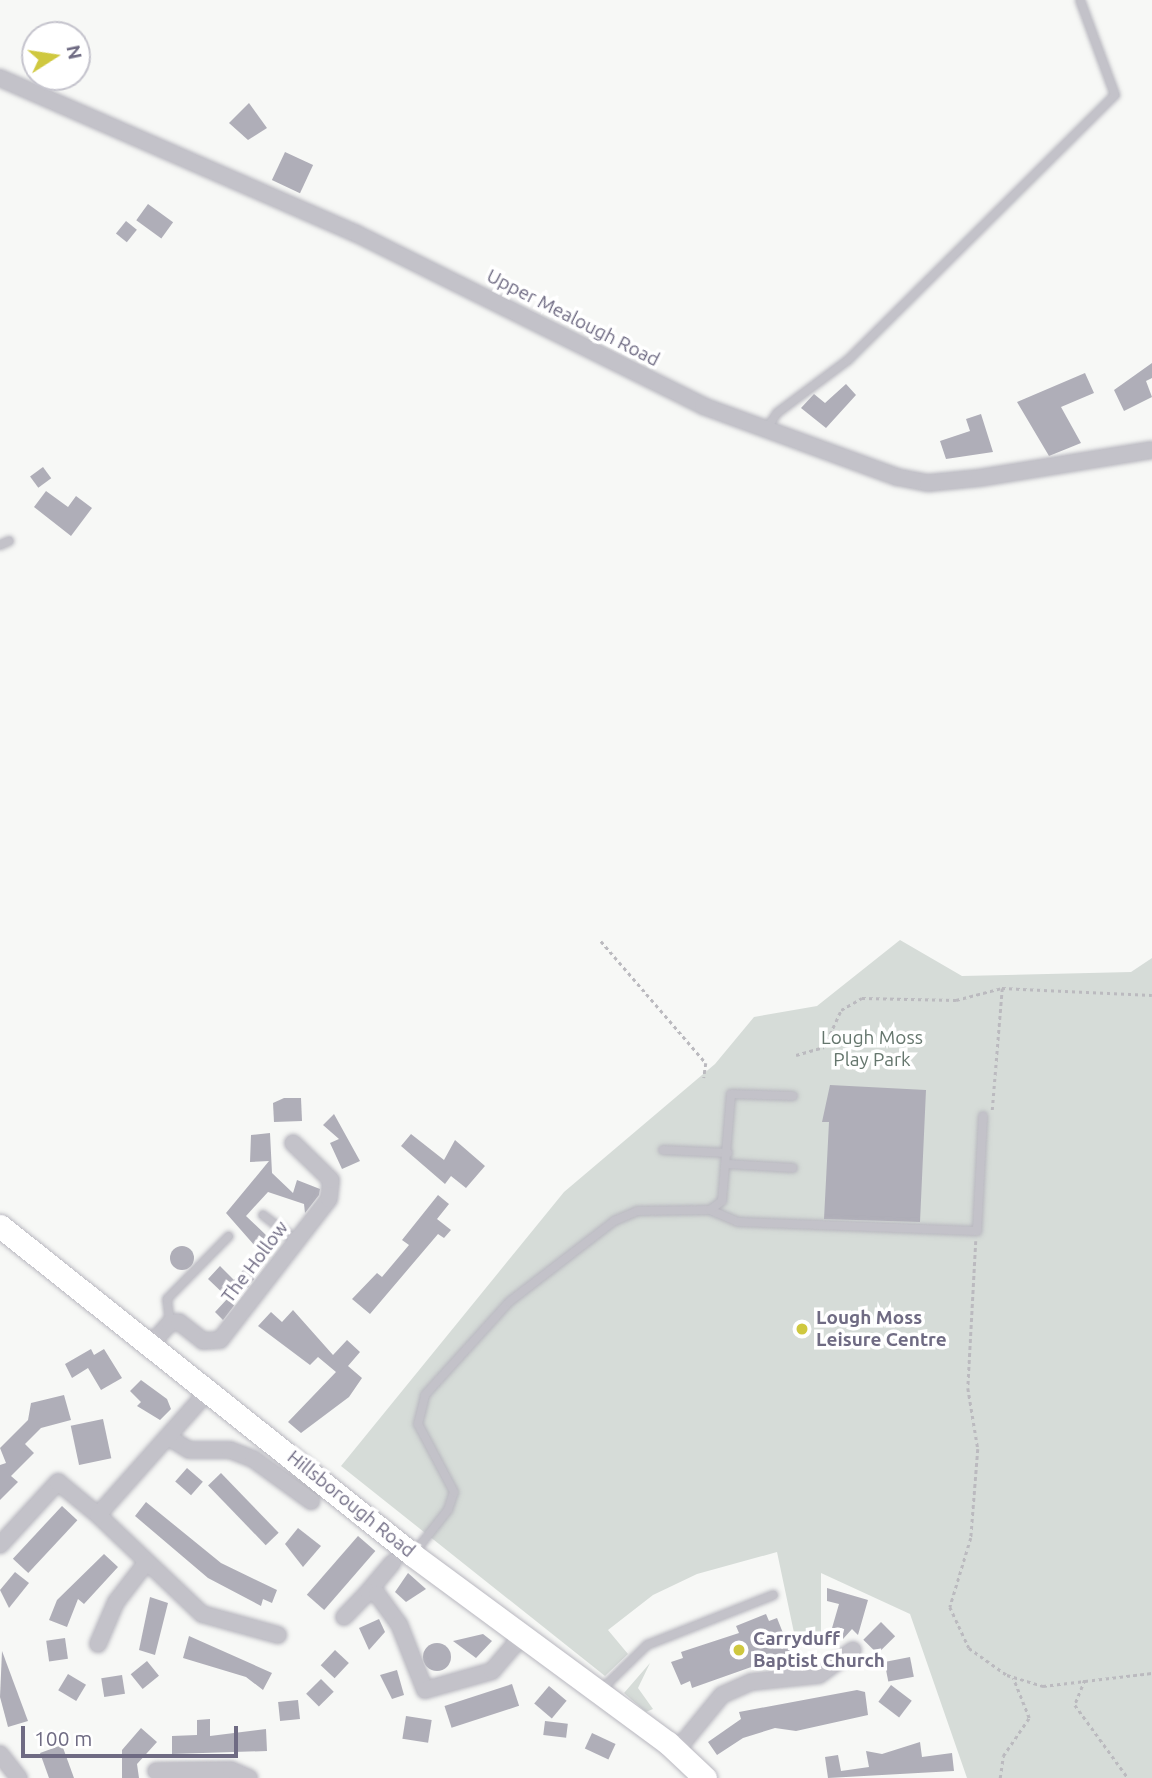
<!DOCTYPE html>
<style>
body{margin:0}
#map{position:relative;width:1152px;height:1778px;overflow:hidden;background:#f7f8f6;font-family:Ubuntu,sans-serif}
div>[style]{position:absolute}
.green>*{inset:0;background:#d6dcd8}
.building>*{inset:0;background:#afaeb8;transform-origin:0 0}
.round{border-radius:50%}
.path>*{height:2.5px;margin-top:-1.25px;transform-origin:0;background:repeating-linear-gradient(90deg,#bbbabf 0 3.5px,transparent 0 7px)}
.roads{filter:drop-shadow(0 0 2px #b8b7bf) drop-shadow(0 0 2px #b8b7bf)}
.lane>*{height:8px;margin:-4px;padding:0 4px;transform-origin:4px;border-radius:4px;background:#c3c2c9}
.street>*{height:16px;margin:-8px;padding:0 8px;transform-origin:8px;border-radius:8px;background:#c3c2c9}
.secondary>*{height:23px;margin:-11.5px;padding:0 11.5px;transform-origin:11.5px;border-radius:11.5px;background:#fff}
.dots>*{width:19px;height:19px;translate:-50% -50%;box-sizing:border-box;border:4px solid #fff;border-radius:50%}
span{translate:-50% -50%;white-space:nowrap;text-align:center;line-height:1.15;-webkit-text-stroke:7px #fff;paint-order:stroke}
.street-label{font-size:19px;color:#6f6b83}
.park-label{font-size:19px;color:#65766d}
.poi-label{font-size:19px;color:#6f6b83;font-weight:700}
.left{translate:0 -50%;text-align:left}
.north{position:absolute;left:21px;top:21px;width:70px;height:70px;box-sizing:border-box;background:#fff;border:2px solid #c5c4cd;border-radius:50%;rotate:78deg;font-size:19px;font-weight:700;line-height:28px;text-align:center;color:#6f6b83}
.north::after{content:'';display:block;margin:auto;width:24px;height:32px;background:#cfc83f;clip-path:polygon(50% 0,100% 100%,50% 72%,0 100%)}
.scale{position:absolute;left:21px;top:1726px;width:217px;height:32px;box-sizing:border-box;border:4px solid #6f6b83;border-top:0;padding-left:9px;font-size:21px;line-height:24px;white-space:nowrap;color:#6f6b83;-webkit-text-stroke:5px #fff;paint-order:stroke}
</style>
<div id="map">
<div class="green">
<i style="clip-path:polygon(900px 940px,962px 976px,1131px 972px,1152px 958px,1152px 1778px,967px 1778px,910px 1614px,821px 1573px,821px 1637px,797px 1647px,777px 1552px,697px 1574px,653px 1595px,608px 1630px,628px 1654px,605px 1676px,341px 1466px,564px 1192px,715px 1064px,754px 1017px,817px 1006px)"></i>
<i style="clip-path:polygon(650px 1663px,638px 1688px,653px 1709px,646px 1712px,624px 1693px)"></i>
</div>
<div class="building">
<i style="clip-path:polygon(249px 103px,267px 128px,248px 140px,229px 123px)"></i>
<i style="left:285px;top:152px;width:31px;height:31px;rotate:25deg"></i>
<i style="left:148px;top:204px;width:31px;height:20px;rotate:36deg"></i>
<i style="left:126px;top:221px;width:14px;height:16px;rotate:39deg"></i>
<i style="clip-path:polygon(1152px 363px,1152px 378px,1146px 381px,1152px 397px,1124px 411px,1114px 390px)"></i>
<i style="clip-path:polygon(1085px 373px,1094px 393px,1061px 407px,1081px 443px,1049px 456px,1017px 402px)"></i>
<i style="clip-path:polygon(846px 384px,856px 395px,826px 428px,801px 408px,814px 394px,825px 403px)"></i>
<i style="clip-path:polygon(981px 414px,993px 452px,946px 459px,940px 441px,970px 431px,966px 419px)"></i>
<i style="left:43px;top:467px;width:14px;height:16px;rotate:54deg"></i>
<i style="clip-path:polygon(46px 491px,68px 507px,76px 496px,92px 508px,71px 536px,34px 507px)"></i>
<i style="clip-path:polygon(830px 1085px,926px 1090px,920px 1222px,824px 1219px,829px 1122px,822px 1122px)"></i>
<i style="clip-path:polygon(284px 1098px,301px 1098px,302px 1121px,274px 1122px,273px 1103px)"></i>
<i style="clip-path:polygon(334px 1114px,360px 1161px,342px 1169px,330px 1143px,339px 1139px,323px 1125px)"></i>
<i style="clip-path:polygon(270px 1133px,272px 1173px,293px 1193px,297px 1180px,320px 1189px,319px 1195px,305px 1213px,304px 1204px,268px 1192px,246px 1216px,267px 1236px,255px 1246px,226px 1213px,269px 1161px,250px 1162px,251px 1135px)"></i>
<i style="clip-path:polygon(411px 1134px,444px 1160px,455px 1140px,485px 1166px,466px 1188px,451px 1176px,445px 1184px,401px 1146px)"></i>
<i style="clip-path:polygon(438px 1195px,449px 1204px,437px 1219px,451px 1230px,444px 1238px,438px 1234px,370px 1314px,352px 1299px,377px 1273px,382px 1277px,409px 1245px,402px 1240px)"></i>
<i class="round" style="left:170px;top:1246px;width:24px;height:24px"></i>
<i style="clip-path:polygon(254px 1258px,264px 1266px,223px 1320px,215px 1312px,228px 1298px,208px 1279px,220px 1266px,234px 1280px)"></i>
<i style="clip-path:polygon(293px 1310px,333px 1355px,347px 1340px,360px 1352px,348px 1366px,362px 1378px,349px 1397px,301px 1433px,288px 1422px,336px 1372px,318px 1357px,310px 1365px,258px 1326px,271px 1312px,282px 1322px)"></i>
<i style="clip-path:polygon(91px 1349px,94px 1355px,104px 1349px,122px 1378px,101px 1390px,88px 1368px,72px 1378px,65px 1364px)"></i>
<i style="clip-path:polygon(141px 1380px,167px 1399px,171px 1409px,160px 1420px,137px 1406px,141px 1402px,130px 1391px)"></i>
<i style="clip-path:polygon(64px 1395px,71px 1420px,41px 1428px,25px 1444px,34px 1453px,11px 1476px,18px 1482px,0 1500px,0 1465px,6px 1463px,0 1448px,28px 1420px,31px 1403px)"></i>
<i style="left:103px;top:1419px;width:40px;height:33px;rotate:78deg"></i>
<i style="left:187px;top:1468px;width:21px;height:18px;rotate:41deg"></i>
<i style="left:221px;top:1473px;width:83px;height:18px;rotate:46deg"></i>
<i style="clip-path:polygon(146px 1502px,221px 1563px,277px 1590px,272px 1603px,263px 1599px,261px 1606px,208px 1578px,135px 1516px)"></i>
<i style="left:62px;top:1506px;width:21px;height:72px;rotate:43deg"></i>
<i style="clip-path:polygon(298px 1528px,321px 1546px,303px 1567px,285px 1544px)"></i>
<i style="left:358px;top:1536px;width:23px;height:78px;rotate:41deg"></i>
<i style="clip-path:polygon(104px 1554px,118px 1567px,84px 1604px,78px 1599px,67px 1627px,49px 1620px,57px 1600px)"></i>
<i style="clip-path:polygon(15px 1572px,29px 1583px,9px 1608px,0 1590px)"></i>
<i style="clip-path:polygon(408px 1573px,426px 1589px,406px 1602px,395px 1592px)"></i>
<i style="clip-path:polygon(827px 1588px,868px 1600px,858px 1635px,852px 1629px,843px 1639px,830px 1635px,839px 1604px,827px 1601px)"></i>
<i style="clip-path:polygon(150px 1597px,168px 1603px,155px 1655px,139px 1650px)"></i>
<i style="clip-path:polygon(766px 1614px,769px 1621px,777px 1618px,791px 1653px,692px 1688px,690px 1681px,681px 1685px,671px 1662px,683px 1658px,681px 1652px,739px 1633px,736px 1626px)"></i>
<i style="clip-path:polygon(379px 1619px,385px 1632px,369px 1650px,359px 1628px)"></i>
<i style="left:881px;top:1622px;width:20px;height:25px;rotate:45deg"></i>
<i style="clip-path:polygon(483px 1634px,492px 1641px,476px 1658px,453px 1641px)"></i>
<i style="clip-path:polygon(189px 1636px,272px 1673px,263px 1690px,246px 1677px,183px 1658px)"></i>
<i style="left:65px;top:1638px;width:21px;height:19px;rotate:82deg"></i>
<i class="round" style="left:423px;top:1643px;width:28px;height:28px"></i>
<i style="left:335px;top:1650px;width:19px;height:21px;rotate:43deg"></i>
<i style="clip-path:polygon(2px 1651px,28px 1721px,8px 1727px,0 1697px)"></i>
<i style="left:910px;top:1657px;width:20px;height:26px;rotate:79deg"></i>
<i style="left:147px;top:1661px;width:19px;height:21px;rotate:51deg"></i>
<i style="clip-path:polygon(397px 1670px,404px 1695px,392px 1699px,380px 1675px)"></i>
<i style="left:68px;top:1674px;width:21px;height:19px;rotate:31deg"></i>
<i style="left:122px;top:1675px;width:19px;height:21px;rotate:81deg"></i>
<i style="left:321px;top:1679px;width:18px;height:21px;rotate:45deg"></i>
<i style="left:512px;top:1684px;width:23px;height:71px;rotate:72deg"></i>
<i style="left:891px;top:1685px;width:26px;height:21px;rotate:37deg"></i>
<i style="left:549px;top:1686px;width:23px;height:23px;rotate:40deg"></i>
<i style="clip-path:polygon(857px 1690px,865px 1692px,868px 1715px,796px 1731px,775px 1728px,743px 1738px,717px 1755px,708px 1742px,741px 1719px,739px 1712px)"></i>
<i style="left:298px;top:1700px;width:19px;height:20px;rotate:84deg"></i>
<i style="left:406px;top:1716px;width:26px;height:23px;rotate:9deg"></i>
<i style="clip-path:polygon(210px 1719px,210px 1736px,266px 1729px,267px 1751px,172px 1754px,172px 1736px,197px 1735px,197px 1720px)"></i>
<i style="left:545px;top:1721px;width:23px;height:14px;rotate:7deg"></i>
<i style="clip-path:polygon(141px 1728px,157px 1742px,137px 1764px,139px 1778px,122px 1778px,122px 1750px)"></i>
<i style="left:592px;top:1733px;width:26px;height:17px;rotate:25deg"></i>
<i style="clip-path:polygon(920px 1742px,922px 1757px,952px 1753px,954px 1771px,828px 1778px,825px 1757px,838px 1755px,841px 1771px,869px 1767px,866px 1751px,882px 1754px)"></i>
<i style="clip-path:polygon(62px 1745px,74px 1778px,49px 1778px,40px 1753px)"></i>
</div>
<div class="path">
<i style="left:601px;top:941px;width:161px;rotate:49.3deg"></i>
<i style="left:706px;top:1063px;width:15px;rotate:98deg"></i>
<i style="left:796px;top:1055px;width:29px;rotate:-16deg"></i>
<i style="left:824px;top:1047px;width:41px;rotate:-65.3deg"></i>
<i style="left:841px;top:1010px;width:24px;rotate:-30deg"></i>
<i style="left:862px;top:998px;width:94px;rotate:1.2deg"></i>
<i style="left:956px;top:1000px;width:48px;rotate:-14.6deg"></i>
<i style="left:1002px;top:988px;width:150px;rotate:2.7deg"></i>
<i style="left:992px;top:1110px;width:122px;rotate:-85.3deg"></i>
<i style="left:976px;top:1241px;width:147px;rotate:93.1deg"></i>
<i style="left:968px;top:1388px;width:62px;rotate:80.7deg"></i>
<i style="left:978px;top:1449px;width:89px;rotate:94.5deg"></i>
<i style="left:971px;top:1538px;width:72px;rotate:106.9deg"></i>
<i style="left:950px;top:1607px;width:45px;rotate:65.1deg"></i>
<i style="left:969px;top:1648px;width:47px;rotate:35.4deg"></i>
<i style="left:1007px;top:1675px;width:38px;rotate:17deg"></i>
<i style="left:1043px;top:1686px;width:110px;rotate:-6.8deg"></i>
<i style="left:1085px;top:1680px;width:27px;rotate:112deg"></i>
<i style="left:1075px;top:1705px;width:90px;rotate:54deg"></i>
<i style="left:1000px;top:1778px;width:22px;rotate:-82deg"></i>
<i style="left:1003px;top:1756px;width:46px;rotate:-55.6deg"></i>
<i style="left:1029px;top:1718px;width:43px;rotate:-111.8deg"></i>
</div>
<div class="roads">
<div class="lane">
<i style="left:767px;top:428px;width:18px;rotate:-56deg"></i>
<i style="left:777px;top:413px;width:89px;rotate:-36.7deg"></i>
<i style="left:848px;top:360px;width:376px;rotate:-44.8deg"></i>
<i style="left:1115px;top:95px;width:101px;rotate:-110.2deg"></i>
<i style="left:0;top:545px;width:10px;rotate:-24deg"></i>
<i style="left:663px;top:1150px;width:65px;rotate:2.6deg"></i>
<i style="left:727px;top:1164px;width:66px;rotate:3.5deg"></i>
<i style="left:710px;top:1210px;width:30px;rotate:23deg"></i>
<i style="left:738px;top:1222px;width:239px;rotate:2.2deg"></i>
<i style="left:977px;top:1231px;width:115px;rotate:-87deg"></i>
<i style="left:263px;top:1215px;width:43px;rotate:37.4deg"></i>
<i style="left:170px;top:1323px;width:24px;rotate:-97deg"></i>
<i style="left:167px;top:1299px;width:88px;rotate:-45.5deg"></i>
<i style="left:414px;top:1553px;width:55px;rotate:-51.7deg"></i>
<i style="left:448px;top:1510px;width:19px;rotate:-72deg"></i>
<i style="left:454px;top:1492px;width:77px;rotate:-117.9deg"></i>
<i style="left:418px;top:1424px;width:30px;rotate:-76deg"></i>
<i style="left:425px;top:1395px;width:125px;rotate:-47.9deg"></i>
<i style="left:509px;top:1302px;width:133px;rotate:-37.6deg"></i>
<i style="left:614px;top:1221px;width:25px;rotate:-23deg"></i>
<i style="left:637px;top:1211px;width:73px;rotate:-0.8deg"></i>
<i style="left:710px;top:1210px;width:15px;rotate:-37deg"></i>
<i style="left:722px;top:1201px;width:107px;rotate:-85.2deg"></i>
<i style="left:731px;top:1094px;width:62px;rotate:1.8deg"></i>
<i style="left:600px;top:1691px;width:66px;rotate:-44.4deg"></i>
<i style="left:647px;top:1645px;width:136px;rotate:-21.6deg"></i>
</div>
<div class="street">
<i style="left:0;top:78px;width:387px;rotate:23.6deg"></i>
<i style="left:355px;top:233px;width:389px;rotate:26.4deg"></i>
<i style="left:703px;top:406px;width:207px;rotate:20.1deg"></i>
<i style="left:897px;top:477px;width:32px;rotate:11deg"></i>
<i style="left:928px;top:483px;width:51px;rotate:-5.6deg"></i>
<i style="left:979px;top:478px;width:175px;rotate:-9.2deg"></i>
<i style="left:152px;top:1343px;width:27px;rotate:-48deg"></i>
<i style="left:170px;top:1323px;width:9px;rotate:-6deg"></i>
<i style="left:179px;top:1322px;width:31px;rotate:38deg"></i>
<i style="left:203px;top:1341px;width:17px;rotate:-3deg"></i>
<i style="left:220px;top:1340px;width:178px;rotate:-52.3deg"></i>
<i style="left:329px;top:1199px;width:19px;rotate:-84deg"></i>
<i style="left:331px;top:1180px;width:53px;rotate:-135.8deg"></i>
<i style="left:171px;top:1439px;width:21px;rotate:31deg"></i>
<i style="left:189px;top:1450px;width:41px"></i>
<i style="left:230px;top:1450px;width:25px;rotate:21deg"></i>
<i style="left:253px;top:1459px;width:72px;rotate:35.9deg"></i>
<i style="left:98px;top:1515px;width:144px;rotate:43.6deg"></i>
<i style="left:202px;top:1614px;width:79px;rotate:15.4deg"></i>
<i style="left:0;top:1545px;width:86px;rotate:-47.4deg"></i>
<i style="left:58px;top:1482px;width:52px;rotate:39.5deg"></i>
<i style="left:98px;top:1515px;width:169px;rotate:-48.4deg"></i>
<i style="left:368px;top:1592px;width:38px;rotate:-50deg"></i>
<i style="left:344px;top:1617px;width:35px;rotate:-46deg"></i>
<i style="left:368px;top:1592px;width:9px;rotate:13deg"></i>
<i style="left:377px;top:1594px;width:37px;rotate:54deg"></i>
<i style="left:399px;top:1624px;width:71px;rotate:68.5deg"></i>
<i style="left:425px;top:1690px;width:70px;rotate:-15.8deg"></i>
<i style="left:492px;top:1671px;width:46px;rotate:-49.4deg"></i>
<i style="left:98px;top:1644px;width:46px;rotate:-66.8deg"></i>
<i style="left:116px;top:1602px;width:49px;rotate:-52.4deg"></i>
<i style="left:677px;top:1750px;width:71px;rotate:-50.7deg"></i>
<i style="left:722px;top:1695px;width:32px;rotate:-24deg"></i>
<i style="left:751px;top:1682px;width:68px;rotate:-5.9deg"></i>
<i style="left:819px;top:1675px;width:42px;rotate:-36.3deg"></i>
<i style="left:0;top:1754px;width:31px;rotate:52deg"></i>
<i style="left:156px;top:1771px;width:75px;rotate:-0.8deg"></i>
<i style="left:231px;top:1770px;width:20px;rotate:24deg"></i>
</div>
<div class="secondary">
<i style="left:0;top:1226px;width:528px;rotate:38.54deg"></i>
<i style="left:413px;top:1555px;width:317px;rotate:36.4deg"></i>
<i style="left:668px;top:1743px;width:51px;rotate:43.4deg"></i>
</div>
</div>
<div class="dots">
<i style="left:802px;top:1329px;background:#cfc83f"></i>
<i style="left:739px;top:1650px;background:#cfc83f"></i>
</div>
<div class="street-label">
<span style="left:573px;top:318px;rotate:27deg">Upper Mealough Road</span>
<span style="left:255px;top:1262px;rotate:-53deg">The Hollow</span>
<span style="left:351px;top:1504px;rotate:39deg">Hillsborough Road</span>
</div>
<div class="park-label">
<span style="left:872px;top:1049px">Lough Moss<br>Play Park</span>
</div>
<div class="poi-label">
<span class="left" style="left:816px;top:1329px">Lough Moss<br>Leisure Centre</span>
<span class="left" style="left:753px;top:1650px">Carryduff<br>Baptist Church</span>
</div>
<div class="north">N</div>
<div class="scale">100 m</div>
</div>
